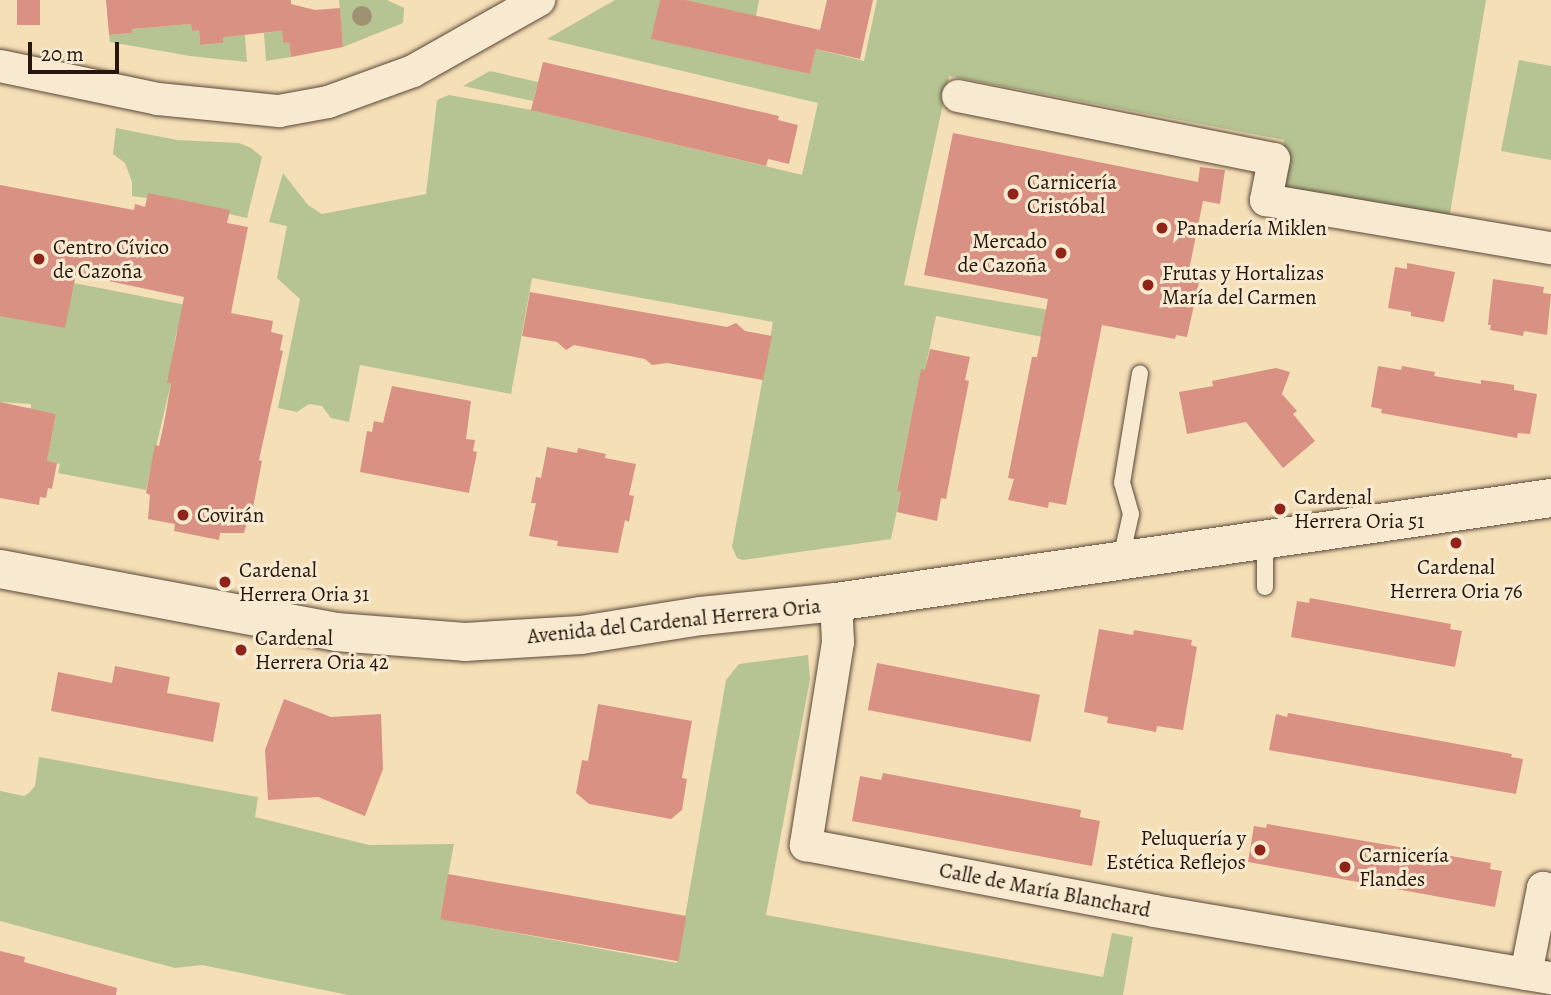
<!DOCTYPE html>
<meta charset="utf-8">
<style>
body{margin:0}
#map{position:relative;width:1551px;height:995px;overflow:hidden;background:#f5dfb7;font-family:Alegreya,serif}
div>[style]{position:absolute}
.green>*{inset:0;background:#b6c393}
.building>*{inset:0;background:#d89182;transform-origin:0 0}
.roads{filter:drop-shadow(0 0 2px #5a4838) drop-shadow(0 0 2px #5a4838)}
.service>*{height:16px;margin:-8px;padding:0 8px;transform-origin:8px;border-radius:8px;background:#f8ead0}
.minor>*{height:32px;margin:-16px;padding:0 16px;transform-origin:16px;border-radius:16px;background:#f8ead0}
.secondary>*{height:38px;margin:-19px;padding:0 19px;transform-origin:19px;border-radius:19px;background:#f8ead0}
.trees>*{width:20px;height:20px;margin:-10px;border-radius:50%;background:#9f9273}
.dots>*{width:19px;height:19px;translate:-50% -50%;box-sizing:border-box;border:4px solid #f8ead0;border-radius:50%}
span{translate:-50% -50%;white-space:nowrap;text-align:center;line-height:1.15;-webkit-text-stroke:6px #f8ead0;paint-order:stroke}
.poi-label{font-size:21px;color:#26160d}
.left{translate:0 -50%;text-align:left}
.right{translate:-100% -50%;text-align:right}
.street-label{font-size:21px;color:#26160d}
.scale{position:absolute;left:28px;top:42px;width:91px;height:32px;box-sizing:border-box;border:4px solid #26160d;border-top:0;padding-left:9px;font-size:21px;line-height:24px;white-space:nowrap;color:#26160d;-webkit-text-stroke:5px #f8ead0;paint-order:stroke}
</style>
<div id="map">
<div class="green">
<i style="clip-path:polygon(339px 0,387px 0,404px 8px,403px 23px,343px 47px)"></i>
<i style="clip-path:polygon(615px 0,660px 0,652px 39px,810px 74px,816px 49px,864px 61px,877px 0,1486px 0,1449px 219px,1278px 188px,1284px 140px,949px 76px,904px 285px,1095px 318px,1083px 345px,936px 316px,925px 370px,921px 370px,897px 490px,901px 491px,891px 539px,743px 560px,737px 558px,732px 547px,773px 322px,532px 278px,511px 394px,360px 365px,349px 422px,331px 418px,322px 406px,309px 404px,297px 412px,278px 408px,300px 299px,277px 278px,287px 226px,269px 222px,283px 173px,308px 205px,322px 214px,426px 194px,437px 100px,449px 95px,532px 110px,802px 175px,818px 103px,547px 39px)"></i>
<i style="clip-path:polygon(686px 0,759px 0,756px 16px)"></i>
<i style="clip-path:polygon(191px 24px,192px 31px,199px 30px,200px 45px,223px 43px,223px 36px,245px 35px,247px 62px,190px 56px,110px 42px,109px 35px,132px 33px,132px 29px)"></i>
<i style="clip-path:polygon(282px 31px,283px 42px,289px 42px,291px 57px,266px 61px,264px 33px)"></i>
<i style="clip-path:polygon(1519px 60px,1551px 66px,1551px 160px,1501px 151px)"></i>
<i style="clip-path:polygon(490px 71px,538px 82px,533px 101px,463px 86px)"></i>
<i style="clip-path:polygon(116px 128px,177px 140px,239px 143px,251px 148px,262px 157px,247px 218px,229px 214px,229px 210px,149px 194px,147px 198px,132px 196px,132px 182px,125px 163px,113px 154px)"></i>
<i style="clip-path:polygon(74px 283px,186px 305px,176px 335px,168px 383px,171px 383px,146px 490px,58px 473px,60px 464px,47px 461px,56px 414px,31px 409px,31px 404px,0 402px,0 316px)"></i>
<i style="clip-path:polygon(808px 655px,810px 679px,766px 915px,1103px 977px,1112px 933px,1133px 937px,1123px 995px,348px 995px,202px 965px,175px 968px,0 921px,0 791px,24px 796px,29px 793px,35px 786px,39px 757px,258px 797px,255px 817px,369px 845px,454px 844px,440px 919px,677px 963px,726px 680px,739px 664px)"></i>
</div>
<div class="building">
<i style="left:17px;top:0;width:23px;height:25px"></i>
<i style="clip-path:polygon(106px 0,291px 0,291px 4px,315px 10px,340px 8px,343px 47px,291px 57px,289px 42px,283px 43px,282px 31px,223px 37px,223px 43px,200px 45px,199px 30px,192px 31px,191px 24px,132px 29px,132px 33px,109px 35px)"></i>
<i style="clip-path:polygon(660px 0,686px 0,820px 30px,827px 0,873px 0,860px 59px,816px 49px,810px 74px,651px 39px)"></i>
<i style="clip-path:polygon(543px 62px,779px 116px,778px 120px,798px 125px,789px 164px,768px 159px,766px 166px,531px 110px)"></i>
<i style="clip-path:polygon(953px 133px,1198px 182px,1200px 167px,1225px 170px,1220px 204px,1203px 201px,1187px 280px,1199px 282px,1187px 337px,1176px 335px,1175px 339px,1102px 325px,1066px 505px,1049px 502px,1048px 508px,1008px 500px,1014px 479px,1008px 478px,1024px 397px,1032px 357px,1037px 357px,1048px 299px,924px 275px)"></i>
<i style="clip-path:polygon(0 185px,134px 210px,135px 204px,145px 207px,148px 193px,230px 210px,227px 223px,248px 227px,231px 313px,273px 321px,271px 332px,283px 335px,280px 350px,283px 351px,259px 460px,262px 461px,251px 518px,248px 518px,244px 533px,220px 533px,219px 540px,174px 531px,175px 524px,148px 519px,150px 495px,146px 493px,155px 445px,159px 446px,165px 418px,171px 383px,167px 383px,184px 297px,76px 274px,65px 328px,0 316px)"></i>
<i style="clip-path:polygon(1407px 263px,1455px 272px,1444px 322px,1411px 316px,1411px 312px,1388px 308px,1395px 267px,1407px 269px)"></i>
<i style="clip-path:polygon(1493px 279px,1544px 287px,1543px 293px,1551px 294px,1547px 335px,1524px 331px,1523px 336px,1490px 330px,1491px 325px,1488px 325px)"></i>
<i style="clip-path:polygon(530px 292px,727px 327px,736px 323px,745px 331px,772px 336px,763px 380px,667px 363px,652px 365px,645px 359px,574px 345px,566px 350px,557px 342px,522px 336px)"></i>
<i style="clip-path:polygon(930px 349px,970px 357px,965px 380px,969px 381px,953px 462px,946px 499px,941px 498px,937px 521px,897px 512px,901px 491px,897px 491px,913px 409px,921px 369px,925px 370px)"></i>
<i style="clip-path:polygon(1378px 366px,1401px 370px,1402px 366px,1435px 372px,1434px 376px,1481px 384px,1481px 380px,1496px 382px,1514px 385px,1514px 390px,1537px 394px,1530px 434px,1518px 433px,1517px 438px,1381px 413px,1382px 409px,1371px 407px)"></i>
<i style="clip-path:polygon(1276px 368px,1290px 372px,1282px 394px,1297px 411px,1293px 414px,1315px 441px,1283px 468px,1246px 422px,1187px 434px,1179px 392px,1213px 386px,1212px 381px)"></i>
<i style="clip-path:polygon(392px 386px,471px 401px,466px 439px,475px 440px,473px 451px,477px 452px,469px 493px,360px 472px,367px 431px,372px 432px,374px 421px,383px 423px)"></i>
<i style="clip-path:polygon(0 402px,56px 414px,47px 461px,57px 463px,52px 489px,48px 488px,46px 498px,40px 497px,39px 505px,0 498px)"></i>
<i style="clip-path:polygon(547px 447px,577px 453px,578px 448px,606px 454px,605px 458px,636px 464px,629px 495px,634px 496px,629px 522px,625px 520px,618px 553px,557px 546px,558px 541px,529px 536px,536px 503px,531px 503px,536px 477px,541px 478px)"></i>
<i style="clip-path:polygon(1310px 598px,1451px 624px,1450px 629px,1462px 631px,1455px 667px,1291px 637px,1297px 601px,1309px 603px)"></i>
<i style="clip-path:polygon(1099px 629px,1133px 635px,1134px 630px,1192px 640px,1191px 645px,1197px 647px,1183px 730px,1157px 726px,1156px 732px,1135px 728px,1107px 723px,1108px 717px,1084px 712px)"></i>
<i style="left:877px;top:663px;width:166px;height:48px;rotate:11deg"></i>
<i style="clip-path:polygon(115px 666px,170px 677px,167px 693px,220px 703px,213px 742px,51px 711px,58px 672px,112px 683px)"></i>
<i style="clip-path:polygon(284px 699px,331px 717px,381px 714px,383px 769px,365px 816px,318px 797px,268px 800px,265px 750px)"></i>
<i style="clip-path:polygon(598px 704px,692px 721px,682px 778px,687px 779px,682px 810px,671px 819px,589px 804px,576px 793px,582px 760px,588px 761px)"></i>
<i style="clip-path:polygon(1288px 713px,1512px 754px,1511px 757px,1523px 759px,1516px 794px,1269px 750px,1276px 714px,1287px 717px)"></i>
<i style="clip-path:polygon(883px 773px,1081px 810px,1080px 817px,1100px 821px,1092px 866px,852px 821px,860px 776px,881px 780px)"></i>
<i style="clip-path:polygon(1267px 824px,1491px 863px,1490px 869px,1502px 871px,1495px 907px,1248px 862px,1254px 826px,1266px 828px)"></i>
<i style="left:448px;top:874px;width:242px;height:46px;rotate:10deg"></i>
<i style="clip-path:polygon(0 951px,25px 957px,24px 962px,117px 988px,116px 995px,0 995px)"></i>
</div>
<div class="roads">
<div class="service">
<i style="left:1121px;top:558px;width:45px;rotate:-77.2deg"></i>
<i style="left:1131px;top:514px;width:32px;rotate:-106deg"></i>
<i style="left:1122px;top:483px;width:111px;rotate:-80.7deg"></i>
<i style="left:1265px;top:587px;width:47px;rotate:-90deg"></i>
</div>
<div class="minor">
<i style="left:0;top:66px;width:161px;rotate:11.8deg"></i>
<i style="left:158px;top:99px;width:122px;rotate:5.7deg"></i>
<i style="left:279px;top:111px;width:50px;rotate:-10.4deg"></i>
<i style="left:328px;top:102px;width:90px;rotate:-20deg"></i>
<i style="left:413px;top:71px;width:145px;rotate:-29.4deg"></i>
<i style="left:958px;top:96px;width:322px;rotate:11.3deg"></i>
<i style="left:1274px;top:159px;width:42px;rotate:101deg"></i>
<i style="left:1266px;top:200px;width:289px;rotate:9.6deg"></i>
<i style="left:836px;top:602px;width:40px;rotate:87.1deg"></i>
<i style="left:838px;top:642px;width:206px;rotate:99deg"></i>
<i style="left:806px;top:845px;width:354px;rotate:10.7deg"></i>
<i style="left:1154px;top:911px;width:403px;rotate:9.6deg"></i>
<i style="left:1526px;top:974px;width:88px;rotate:-78.8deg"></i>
<i style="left:1543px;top:888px;width:8px;rotate:14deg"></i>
</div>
<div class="secondary">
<i style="left:0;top:569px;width:342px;rotate:10.6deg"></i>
<i style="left:336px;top:632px;width:129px;rotate:4.4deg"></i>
<i style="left:465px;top:642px;width:116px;rotate:-3.5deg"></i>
<i style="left:581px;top:635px;width:121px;rotate:-9deg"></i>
<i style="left:701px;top:616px;width:136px;rotate:-5.9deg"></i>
<i style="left:836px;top:602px;width:723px;rotate:-8.28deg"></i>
</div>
</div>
<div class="trees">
<i style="left:362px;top:16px"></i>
</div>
<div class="dots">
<i style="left:1013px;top:194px;background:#8f2418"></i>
<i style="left:1162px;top:228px;background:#8f2418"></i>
<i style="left:1061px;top:253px;background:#8f2418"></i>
<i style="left:39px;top:259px;background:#8f2418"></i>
<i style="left:1148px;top:285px;background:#8f2418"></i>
<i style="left:1280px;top:509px;background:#8f2418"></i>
<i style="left:183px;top:515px;background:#8f2418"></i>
<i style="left:1456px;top:543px;background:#8f2418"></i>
<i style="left:225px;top:582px;background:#8f2418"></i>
<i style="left:241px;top:650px;background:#8f2418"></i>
<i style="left:1260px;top:850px;background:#8f2418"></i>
<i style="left:1345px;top:867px;background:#8f2418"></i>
</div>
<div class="poi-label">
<span class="left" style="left:1027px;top:194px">Carnicería<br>Cristóbal</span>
<span class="left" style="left:1176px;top:228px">Panadería Miklen</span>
<span class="right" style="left:1047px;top:253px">Mercado<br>de Cazoña</span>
<span class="left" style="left:53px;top:259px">Centro Cívico<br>de Cazoña</span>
<span class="left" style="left:1162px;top:285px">Frutas y Hortalizas<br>María del Carmen</span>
<span class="left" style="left:1294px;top:509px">Cardenal<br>Herrera Oria 51</span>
<span class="left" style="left:197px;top:515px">Covirán</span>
<span style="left:1456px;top:579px">Cardenal<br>Herrera Oria 76</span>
<span class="left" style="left:239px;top:582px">Cardenal<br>Herrera Oria 31</span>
<span class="left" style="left:255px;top:650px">Cardenal<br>Herrera Oria 42</span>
<span class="right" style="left:1246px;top:850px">Peluquería y<br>Estética Reflejos</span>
<span class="left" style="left:1359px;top:867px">Carnicería<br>Flandes</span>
</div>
<div class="street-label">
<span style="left:674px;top:621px;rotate:-6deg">Avenida del Cardenal Herrera Oria</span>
<span style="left:1045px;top:890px;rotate:11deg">Calle de María Blanchard</span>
</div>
<div class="scale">20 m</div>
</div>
